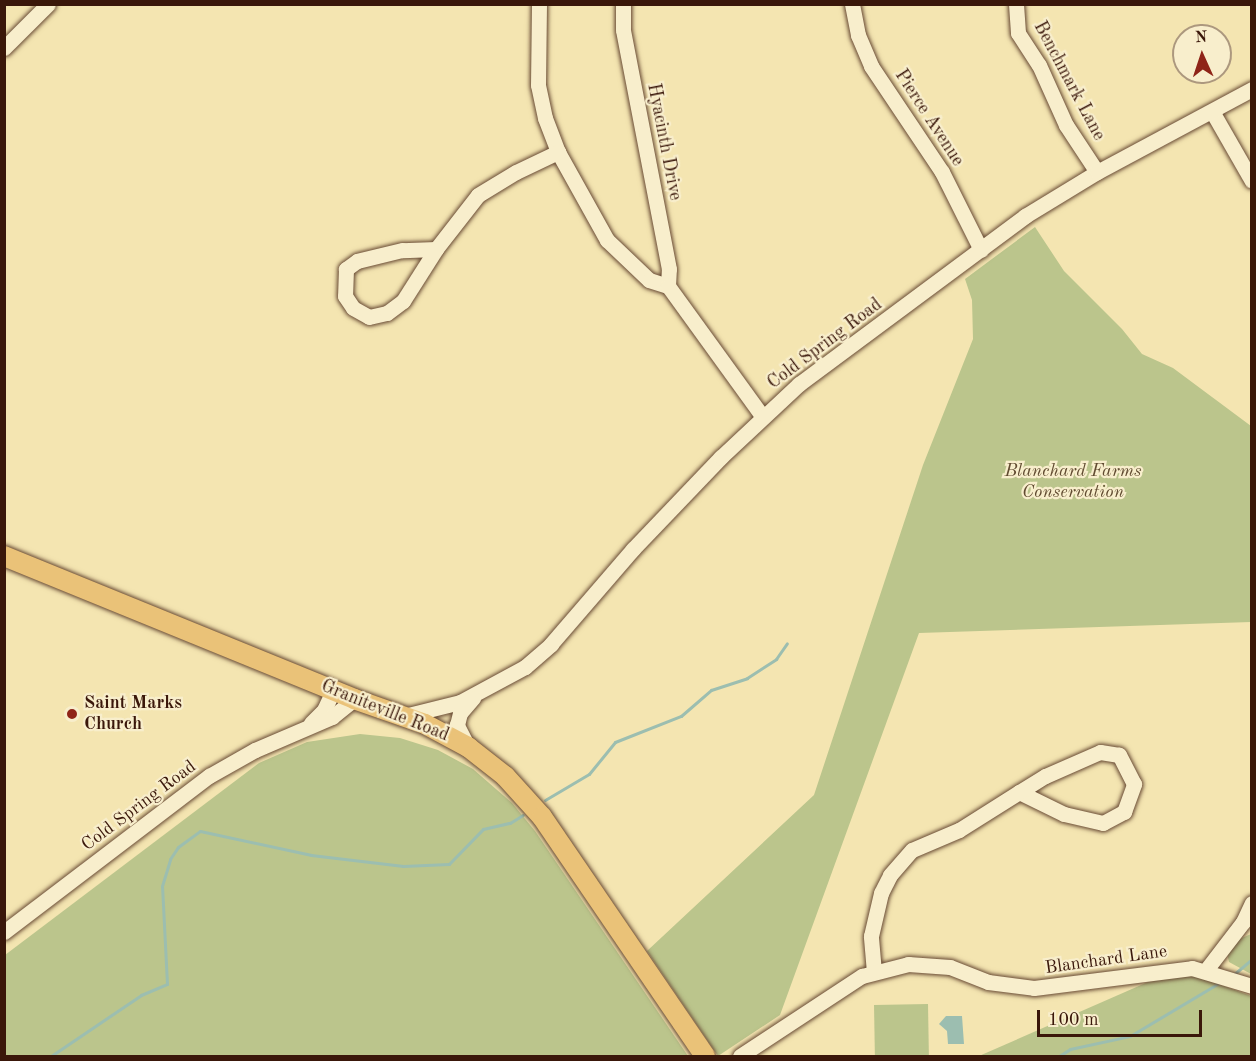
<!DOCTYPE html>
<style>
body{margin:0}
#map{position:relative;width:1256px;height:1061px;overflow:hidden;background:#f4e5b1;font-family:"Old Standard TT",serif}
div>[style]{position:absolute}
.green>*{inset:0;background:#bbc58c;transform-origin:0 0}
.water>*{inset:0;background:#9cbeb0}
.stream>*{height:3px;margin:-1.5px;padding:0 1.5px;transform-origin:1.5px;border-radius:1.5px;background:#9cbeb0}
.roads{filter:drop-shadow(0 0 2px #684a34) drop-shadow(0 0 2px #684a34)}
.minor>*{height:15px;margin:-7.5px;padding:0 7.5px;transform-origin:7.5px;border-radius:7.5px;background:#f8eecc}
.major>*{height:20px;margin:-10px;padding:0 10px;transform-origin:10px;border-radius:10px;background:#eac278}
.dots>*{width:16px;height:16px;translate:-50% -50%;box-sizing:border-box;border:3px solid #f8eecc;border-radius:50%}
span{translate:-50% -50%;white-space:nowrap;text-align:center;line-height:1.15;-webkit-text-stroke:4.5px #f8eecc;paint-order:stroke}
.street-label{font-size:18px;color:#3a170a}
.park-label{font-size:18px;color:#614b31;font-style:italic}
.poi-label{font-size:18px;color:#3a170a;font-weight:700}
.left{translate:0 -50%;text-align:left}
.frame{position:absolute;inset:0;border:6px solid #3a170a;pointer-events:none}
.north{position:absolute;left:1172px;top:24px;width:60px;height:60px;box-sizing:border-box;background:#f8eecc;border:2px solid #ac987e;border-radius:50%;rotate:357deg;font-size:16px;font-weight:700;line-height:24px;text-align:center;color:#3a170a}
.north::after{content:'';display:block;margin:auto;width:21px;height:27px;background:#8f2418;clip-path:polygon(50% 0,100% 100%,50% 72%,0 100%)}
.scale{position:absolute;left:1037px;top:1010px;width:165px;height:27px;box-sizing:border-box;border:3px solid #3a170a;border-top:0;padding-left:8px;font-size:18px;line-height:21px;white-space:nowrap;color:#3a170a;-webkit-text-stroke:4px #f8eecc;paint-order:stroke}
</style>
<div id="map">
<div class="green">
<i style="clip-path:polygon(1035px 227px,1064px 271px,1122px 329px,1142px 354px,1173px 368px,1251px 426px,1251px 622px,919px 633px,780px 1015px,718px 1056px,647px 951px,814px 795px,923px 465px,973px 339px,972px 300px,965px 279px)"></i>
<i style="clip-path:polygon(360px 734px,400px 738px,438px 750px,473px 769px,512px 803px,535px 831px,688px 1056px,5px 1056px,5px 955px,259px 763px,307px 742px)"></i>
<i style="clip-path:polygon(1251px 934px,1251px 974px,1229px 962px,1227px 953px,1235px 941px)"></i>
<i style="clip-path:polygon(1191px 974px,1251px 996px,1251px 1056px,979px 1056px,1157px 978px)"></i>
<i style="left:928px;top:1004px;width:52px;height:54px;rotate:89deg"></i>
</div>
<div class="water">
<i style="clip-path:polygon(946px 1016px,962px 1016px,964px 1044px,948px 1044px,947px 1031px,939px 1024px)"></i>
</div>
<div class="stream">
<i style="left:545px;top:800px;width:51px;rotate:-30.6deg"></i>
<i style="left:589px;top:774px;width:41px;rotate:-50.9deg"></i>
<i style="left:615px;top:742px;width:71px;rotate:-21.5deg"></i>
<i style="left:681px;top:716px;width:40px;rotate:-41deg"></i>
<i style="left:711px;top:690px;width:38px;rotate:-18deg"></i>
<i style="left:747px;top:678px;width:35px;rotate:-33deg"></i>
<i style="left:776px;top:659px;width:19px;rotate:-55deg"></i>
<i style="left:1233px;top:975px;width:25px;rotate:-40deg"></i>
<i style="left:51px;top:1056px;width:109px;rotate:-34.1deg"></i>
<i style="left:141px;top:995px;width:28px;rotate:-23deg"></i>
<i style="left:167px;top:984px;width:98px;rotate:-92.9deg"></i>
<i style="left:162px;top:886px;width:28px;rotate:-73deg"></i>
<i style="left:170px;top:859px;width:14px;rotate:-56deg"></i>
<i style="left:178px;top:847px;width:27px;rotate:-36deg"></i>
<i style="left:200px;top:831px;width:114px;rotate:12.2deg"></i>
<i style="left:311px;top:855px;width:93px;rotate:6.8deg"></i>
<i style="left:403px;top:866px;width:46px;rotate:-2.5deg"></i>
<i style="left:449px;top:864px;width:49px;rotate:-45.8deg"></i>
<i style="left:483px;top:829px;width:28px;rotate:-13deg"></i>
<i style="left:510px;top:823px;width:15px;rotate:-32deg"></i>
<i style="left:1059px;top:1056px;width:13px;rotate:-32deg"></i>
<i style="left:1070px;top:1049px;width:61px;rotate:-12.2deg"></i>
<i style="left:1130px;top:1036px;width:104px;rotate:-30.8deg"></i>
</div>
<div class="roads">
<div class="minor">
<i style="left:539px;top:4px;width:81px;rotate:90.7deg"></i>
<i style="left:538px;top:85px;width:34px;rotate:78deg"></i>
<i style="left:545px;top:118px;width:36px;rotate:69deg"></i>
<i style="left:558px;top:152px;width:101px;rotate:60.9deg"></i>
<i style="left:607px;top:240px;width:58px;rotate:43.6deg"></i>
<i style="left:649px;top:280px;width:20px;rotate:18deg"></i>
<i style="left:668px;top:286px;width:17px;rotate:-87deg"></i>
<i style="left:669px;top:269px;width:243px;rotate:-100.9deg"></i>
<i style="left:623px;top:30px;width:26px;rotate:-90deg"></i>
<i style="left:852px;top:4px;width:32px;rotate:79deg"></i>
<i style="left:858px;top:35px;width:34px;rotate:67deg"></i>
<i style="left:871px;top:66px;width:128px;rotate:56.2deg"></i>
<i style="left:942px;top:172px;width:87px;rotate:63.4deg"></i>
<i style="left:1016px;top:4px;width:29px;rotate:86deg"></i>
<i style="left:1018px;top:33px;width:38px;rotate:57deg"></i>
<i style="left:1039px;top:65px;width:66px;rotate:65.8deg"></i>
<i style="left:1066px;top:125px;width:56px;rotate:56.6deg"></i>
<i style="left:4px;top:48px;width:62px;rotate:-45deg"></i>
<i style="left:1213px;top:113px;width:78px;rotate:60.2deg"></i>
<i style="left:436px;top:249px;width:34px;rotate:178deg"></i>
<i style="left:402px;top:250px;width:46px;rotate:166.3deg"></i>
<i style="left:357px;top:261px;width:14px;rotate:144deg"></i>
<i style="left:346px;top:269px;width:27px;rotate:92deg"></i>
<i style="left:345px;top:296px;width:14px;rotate:56deg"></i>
<i style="left:353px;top:308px;width:18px;rotate:29deg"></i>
<i style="left:369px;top:317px;width:18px;rotate:-13deg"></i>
<i style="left:387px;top:313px;width:20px;rotate:-37deg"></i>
<i style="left:403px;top:301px;width:62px;rotate:-57.6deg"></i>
<i style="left:436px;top:249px;width:68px;rotate:-52.1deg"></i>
<i style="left:478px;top:195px;width:44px;rotate:-31.2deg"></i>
<i style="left:516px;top:172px;width:47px;rotate:-25.5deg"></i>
<i style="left:668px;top:286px;width:160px;rotate:54.1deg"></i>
<i style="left:404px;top:716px;width:58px;rotate:-14deg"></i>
<i style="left:460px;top:702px;width:74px;rotate:-28.3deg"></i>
<i style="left:525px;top:667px;width:35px;rotate:-41deg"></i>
<i style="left:551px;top:644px;width:125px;rotate:-49.2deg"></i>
<i style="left:633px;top:549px;width:127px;rotate:-46.3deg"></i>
<i style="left:721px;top:457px;width:107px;rotate:-43.1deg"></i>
<i style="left:799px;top:384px;width:282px;rotate:-36.6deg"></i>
<i style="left:1025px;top:216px;width:84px;rotate:-31.4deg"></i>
<i style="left:1097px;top:172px;width:176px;rotate:-28.2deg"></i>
<i style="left:311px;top:723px;width:18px;rotate:-45deg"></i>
<i style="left:324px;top:710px;width:21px;rotate:-65deg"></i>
<i style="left:468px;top:747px;width:25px;rotate:-117deg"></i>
<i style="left:457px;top:725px;width:12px;rotate:-76deg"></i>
<i style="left:460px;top:713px;width:20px;rotate:-49deg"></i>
<i style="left:4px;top:932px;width:258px;rotate:-37.3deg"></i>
<i style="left:209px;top:776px;width:53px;rotate:-29.5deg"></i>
<i style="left:255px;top:750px;width:84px;rotate:-23.2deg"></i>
<i style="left:332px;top:717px;width:28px;rotate:-39deg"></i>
<i style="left:1206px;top:970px;width:61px;rotate:-52.4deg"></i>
<i style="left:1243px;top:922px;width:21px;rotate:-65deg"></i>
<i style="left:874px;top:972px;width:36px;rotate:-95deg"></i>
<i style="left:871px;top:936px;width:44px;rotate:-76.9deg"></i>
<i style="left:881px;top:893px;width:20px;rotate:-63deg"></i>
<i style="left:890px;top:875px;width:33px;rotate:-49deg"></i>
<i style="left:912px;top:850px;width:51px;rotate:-23.1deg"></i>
<i style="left:959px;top:830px;width:71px;rotate:-32.3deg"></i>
<i style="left:1019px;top:792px;width:50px;rotate:26.1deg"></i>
<i style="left:1064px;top:814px;width:40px;rotate:13deg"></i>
<i style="left:1103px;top:823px;width:24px;rotate:-28deg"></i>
<i style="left:1124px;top:812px;width:30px;rotate:-70deg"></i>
<i style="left:1134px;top:784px;width:33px;rotate:-117deg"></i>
<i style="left:1119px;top:755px;width:19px;rotate:-171deg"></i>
<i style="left:1100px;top:752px;width:60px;rotate:156.4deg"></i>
<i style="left:1045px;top:776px;width:31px;rotate:148deg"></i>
<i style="left:740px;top:1056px;width:146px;rotate:-33.3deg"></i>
<i style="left:862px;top:976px;width:48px;rotate:-14.6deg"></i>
<i style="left:908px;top:964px;width:42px;rotate:4.1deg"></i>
<i style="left:950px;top:967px;width:41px;rotate:21.5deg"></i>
<i style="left:988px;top:982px;width:46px;rotate:7.4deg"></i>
<i style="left:1034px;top:988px;width:159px;rotate:-7.2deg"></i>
<i style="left:1192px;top:968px;width:63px;rotate:16.7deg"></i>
</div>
<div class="major">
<i style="left:4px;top:556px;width:378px;rotate:22.2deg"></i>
<i style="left:354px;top:699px;width:75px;rotate:19.4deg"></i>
<i style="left:425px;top:724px;width:49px;rotate:28.1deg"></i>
<i style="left:468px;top:747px;width:47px;rotate:38.1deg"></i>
<i style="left:505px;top:776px;width:55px;rotate:47.9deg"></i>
<i style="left:542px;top:817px;width:289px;rotate:55.7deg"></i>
</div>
</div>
<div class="dots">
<i style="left:72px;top:714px;background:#8f2418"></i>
</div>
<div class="street-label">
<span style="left:1069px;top:81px;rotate:62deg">Benchmark Lane</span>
<span style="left:929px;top:118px;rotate:57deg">Pierce Avenue</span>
<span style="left:664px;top:142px;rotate:79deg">Hyacinth Drive</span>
<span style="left:825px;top:344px;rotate:-37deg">Cold Spring Road</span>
<span style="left:385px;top:711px;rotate:22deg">Graniteville Road</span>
<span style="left:139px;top:806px;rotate:-37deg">Cold Spring Road</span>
<span style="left:1106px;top:960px;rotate:-8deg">Blanchard Lane</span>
</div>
<div class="park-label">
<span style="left:1073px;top:482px">Blanchard Farms<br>Conservation</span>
</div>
<div class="poi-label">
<span class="left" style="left:84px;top:714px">Saint Marks<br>Church</span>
</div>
<div class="frame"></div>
<div class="north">N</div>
<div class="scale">100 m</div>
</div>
